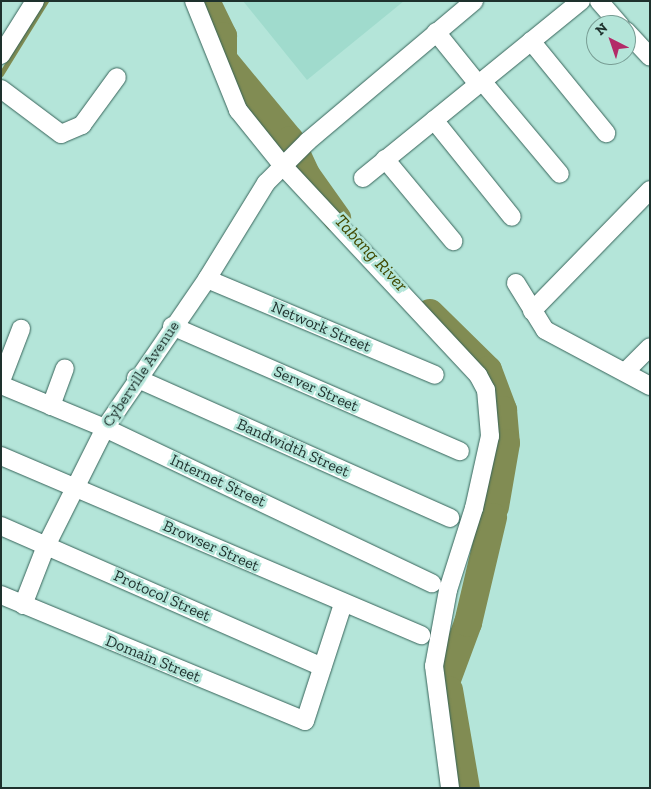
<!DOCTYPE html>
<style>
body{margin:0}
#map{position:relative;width:651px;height:789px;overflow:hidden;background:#b4e5d9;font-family:"Zilla Slab",serif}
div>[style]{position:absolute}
.built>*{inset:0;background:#a0dbcd}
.stream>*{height:4.5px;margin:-2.25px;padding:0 2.25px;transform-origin:2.25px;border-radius:2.25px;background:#818c53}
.river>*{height:28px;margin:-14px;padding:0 14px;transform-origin:14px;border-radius:14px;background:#818c53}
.roads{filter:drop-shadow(0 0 1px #366359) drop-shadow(0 0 1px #366359)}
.street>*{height:18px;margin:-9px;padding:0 9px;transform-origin:9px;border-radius:9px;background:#fff}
span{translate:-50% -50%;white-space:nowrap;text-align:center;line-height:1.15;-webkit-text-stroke:5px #b4e5d9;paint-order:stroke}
.street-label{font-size:16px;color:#1e312d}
.water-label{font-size:18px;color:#414a02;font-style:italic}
.frame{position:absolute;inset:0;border:2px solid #1e312d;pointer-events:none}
.north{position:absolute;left:586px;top:15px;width:50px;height:50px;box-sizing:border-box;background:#b4e5d9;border:1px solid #789d94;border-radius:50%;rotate:319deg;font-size:14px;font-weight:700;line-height:20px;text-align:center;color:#1e312d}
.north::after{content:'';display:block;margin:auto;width:18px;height:22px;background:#b32a68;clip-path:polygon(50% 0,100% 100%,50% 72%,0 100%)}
</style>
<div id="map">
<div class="built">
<i style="clip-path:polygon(243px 1px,404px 1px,307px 80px)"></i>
</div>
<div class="stream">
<i style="left:1px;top:74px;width:86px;rotate:-58.3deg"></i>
</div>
<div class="river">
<i style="left:206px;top:1px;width:39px;rotate:64deg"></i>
<i style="left:223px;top:36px;width:23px;rotate:90deg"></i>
<i style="left:223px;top:59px;width:105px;rotate:50.4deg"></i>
<i style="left:290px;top:140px;width:40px;rotate:65deg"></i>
<i style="left:307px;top:176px;width:52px;rotate:54.5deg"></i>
<i style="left:430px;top:313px;width:81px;rotate:44.5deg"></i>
<i style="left:488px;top:370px;width:43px;rotate:69.4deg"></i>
<i style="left:503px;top:410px;width:33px;rotate:85deg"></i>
<i style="left:506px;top:443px;width:65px;rotate:99.8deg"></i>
<i style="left:448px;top:677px;width:58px;rotate:-69.7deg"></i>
<i style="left:468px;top:623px;width:109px;rotate:-76.7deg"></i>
<i style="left:449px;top:690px;width:99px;rotate:80.2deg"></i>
</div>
<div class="roads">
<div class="street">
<i style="left:194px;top:1px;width:118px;rotate:68deg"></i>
<i style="left:238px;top:110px;width:72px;rotate:51.2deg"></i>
<i style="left:283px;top:166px;width:286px;rotate:47deg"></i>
<i style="left:478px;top:375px;width:17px;rotate:62deg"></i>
<i style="left:486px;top:390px;width:46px;rotate:85deg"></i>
<i style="left:490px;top:436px;width:74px;rotate:102.5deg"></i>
<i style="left:474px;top:508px;width:86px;rotate:107.6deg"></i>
<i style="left:448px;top:590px;width:77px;rotate:100.4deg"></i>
<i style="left:434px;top:666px;width:123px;rotate:82.5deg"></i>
<i style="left:599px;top:1px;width:32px;rotate:49deg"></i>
<i style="left:626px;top:31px;width:35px;rotate:47deg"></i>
<i style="left:436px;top:32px;width:67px;rotate:51.1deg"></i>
<i style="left:531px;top:41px;width:119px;rotate:50.8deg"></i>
<i style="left:1px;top:55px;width:64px;rotate:-57.8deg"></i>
<i style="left:482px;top:81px;width:121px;rotate:50deg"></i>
<i style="left:1px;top:89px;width:75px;rotate:36.9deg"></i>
<i style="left:61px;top:134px;width:23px;rotate:-23deg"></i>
<i style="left:82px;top:125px;width:59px;rotate:-53.9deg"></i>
<i style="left:434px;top:120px;width:124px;rotate:51.2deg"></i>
<i style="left:385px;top:159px;width:107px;rotate:50.3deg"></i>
<i style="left:363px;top:178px;width:281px;rotate:-39.1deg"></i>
<i style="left:207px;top:279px;width:247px;rotate:22.8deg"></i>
<i style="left:516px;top:283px;width:55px;rotate:58.3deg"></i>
<i style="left:545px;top:330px;width:119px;rotate:28.1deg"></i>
<i style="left:532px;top:311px;width:169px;rotate:-45.7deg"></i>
<i style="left:172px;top:326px;width:314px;rotate:23.5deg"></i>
<i style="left:625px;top:372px;width:35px;rotate:-45deg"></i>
<i style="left:136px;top:378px;width:344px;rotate:24deg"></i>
<i style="left:1px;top:381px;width:56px;rotate:-69deg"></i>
<i style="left:1px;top:385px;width:113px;rotate:22.5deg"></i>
<i style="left:105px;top:428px;width:362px;rotate:25.4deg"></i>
<i style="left:51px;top:406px;width:40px;rotate:-69.8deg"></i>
<i style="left:1px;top:456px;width:457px;rotate:23.1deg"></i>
<i style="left:1px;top:526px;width:351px;rotate:23.7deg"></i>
<i style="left:1px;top:595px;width:329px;rotate:22.5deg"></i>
<i style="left:305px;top:721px;width:123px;rotate:-72deg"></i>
<i style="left:23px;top:605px;width:63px;rotate:-68.7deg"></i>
<i style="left:46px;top:546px;width:132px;rotate:-63.4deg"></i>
<i style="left:105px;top:428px;width:181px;rotate:-55.6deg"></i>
<i style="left:207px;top:279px;width:113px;rotate:-58.4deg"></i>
<i style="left:266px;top:183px;width:59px;rotate:-45deg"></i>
<i style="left:308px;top:141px;width:217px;rotate:-40.1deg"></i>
</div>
</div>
<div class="street-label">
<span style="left:321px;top:327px;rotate:23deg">Network Street</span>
<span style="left:141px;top:374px;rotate:-56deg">Cyberville Avenue</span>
<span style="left:316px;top:389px;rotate:24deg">Server Street</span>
<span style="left:293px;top:448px;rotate:24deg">Bandwidth Street</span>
<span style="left:218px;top:481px;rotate:25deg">Internet Street</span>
<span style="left:211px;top:546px;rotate:24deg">Browser Street</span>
<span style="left:162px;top:596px;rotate:24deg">Protocol Street</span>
<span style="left:153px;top:659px;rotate:22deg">Domain Street</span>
</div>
<div class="water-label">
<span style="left:371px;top:253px;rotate:47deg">Tabang River</span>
</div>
<div class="frame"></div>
<div class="north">N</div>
</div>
